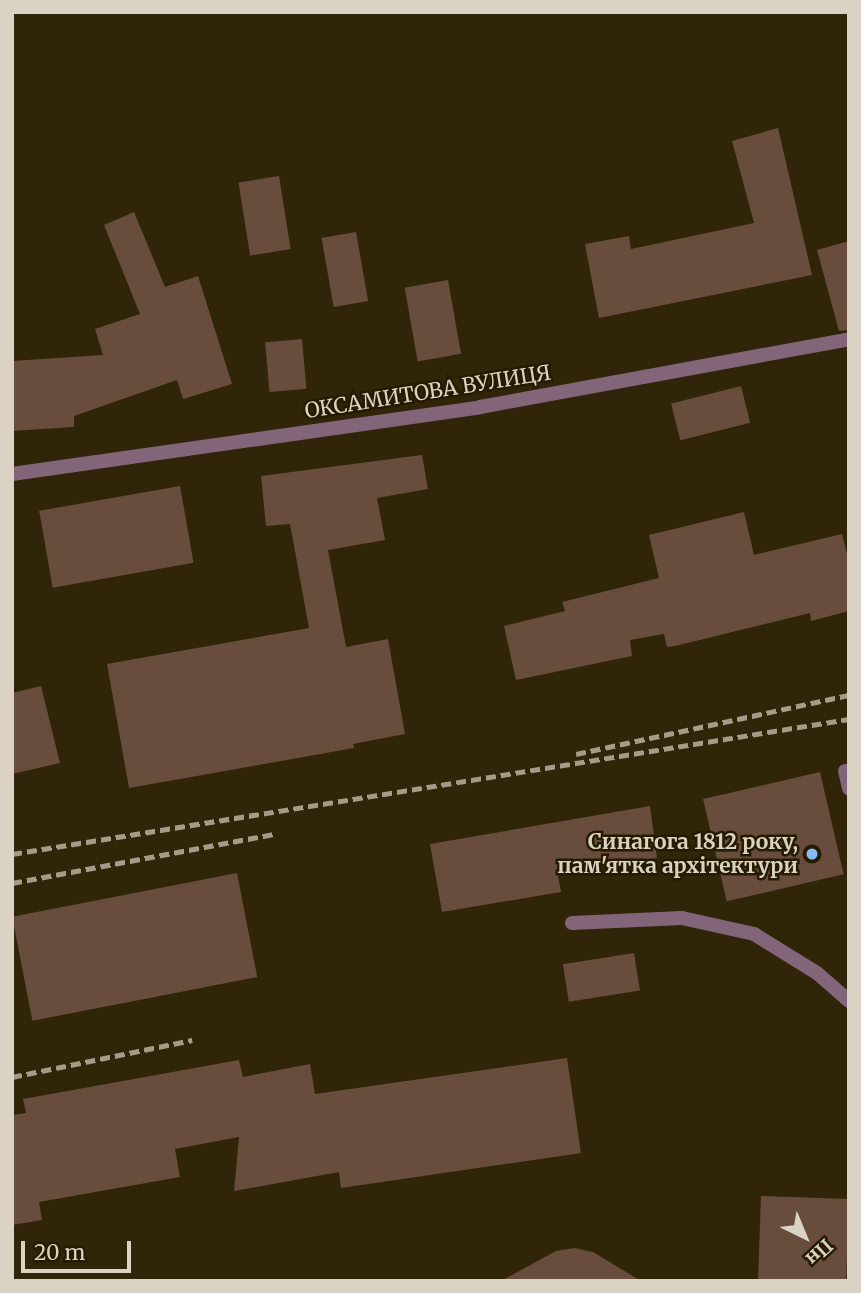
<!DOCTYPE html>
<meta charset="utf-8">
<style>
body{margin:0}
#map{position:relative;width:861px;height:1293px;overflow:hidden;background:#302509;font-family:Merriweather,serif}
div>[style]{position:absolute}
.building>*{inset:0;background:#684d3c;transform-origin:0 0}
.service>*{height:14px;margin:-7px;padding:0 7px;transform-origin:7px;border-radius:7px;background:#83657a}
.minor>*{height:14px;margin:-7px;padding:0 7px;transform-origin:7px;border-radius:7px;background:#83657a}
.rail>*{height:5px;margin-top:-2.5px;transform-origin:0;background:repeating-linear-gradient(90deg,#a49c88 0 10px,transparent 0 15px)}
.dots>*{width:19px;height:19px;translate:-50% -50%;box-sizing:border-box;border:4px solid #261b01;border-radius:50%}
span{translate:-50% -50%;white-space:nowrap;text-align:center;line-height:1.15;-webkit-text-stroke:5px #261b01;paint-order:stroke}
.street-label{font-size:21px;color:#dad3c4}
.poi-label{font-size:21px;color:#dad3c4;font-weight:700}
.right{translate:-100% -50%;text-align:right}
.frame{position:absolute;inset:0;border:14px solid #dad3c4;pointer-events:none}
.north{position:absolute;left:770px;top:1202px;width:70px;height:70px;-webkit-text-stroke:5px #261b01;paint-order:stroke;rotate:137deg;font-size:19px;font-weight:700;line-height:28px;text-align:center;color:#dad3c4}
.north::after{content:'';display:block;margin:auto;width:24px;height:32px;background:#dad3c4;clip-path:polygon(50% 0,100% 100%,50% 72%,0 100%)}
.scale{position:absolute;left:21px;top:1241px;width:110px;height:32px;box-sizing:border-box;border:4px solid #dad3c4;border-top:0;padding-left:9px;font-size:21px;line-height:24px;white-space:nowrap;color:#dad3c4;-webkit-text-stroke:5px #261b01;paint-order:stroke}
</style>
<div id="map">
<div class="building">
<i style="clip-path:polygon(778px 128px,812px 275px,599px 318px,585px 244px,629px 236px,631px 249px,754px 223px,732px 141px)"></i>
<i style="left:279px;top:176px;width:74px;height:41px;rotate:81deg"></i>
<i style="clip-path:polygon(134px 212px,165px 287px,198px 276px,232px 384px,183px 399px,177px 380px,74px 416px,74px 427px,12px 431px,12px 361px,103px 355px,95px 329px,140px 314px,104px 225px)"></i>
<i style="left:356px;top:232px;width:70px;height:35px;rotate:80deg"></i>
<i style="clip-path:polygon(849px 241px,849px 330px,839px 331px,817px 250px)"></i>
<i style="left:448px;top:280px;width:75px;height:44px;rotate:80deg"></i>
<i style="left:302px;top:339px;width:50px;height:37px;rotate:85deg"></i>
<i style="left:741px;top:386px;width:38px;height:72px;rotate:76deg"></i>
<i style="clip-path:polygon(422px 455px,428px 489px,377px 498px,385px 540px,328px 550px,346px 647px,388px 639px,405px 734px,353px 744px,354px 748px,129px 788px,107px 664px,309px 628px,290px 524px,266px 526px,261px 476px)"></i>
<i style="left:180px;top:486px;width:78px;height:143px;rotate:80deg"></i>
<i style="clip-path:polygon(744px 512px,754px 555px,842px 534px,849px 562px,849px 611px,811px 621px,810px 613px,675px 646px,667px 647px,664px 634px,630px 640px,632px 656px,516px 680px,504px 626px,565px 611px,562px 602px,659px 578px,649px 535px)"></i>
<i style="clip-path:polygon(41px 686px,60px 763px,12px 774px,12px 693px)"></i>
<i style="left:820px;top:772px;width:105px;height:120px;rotate:77deg"></i>
<i style="clip-path:polygon(650px 806px,657px 858px,557px 870px,561px 892px,442px 912px,430px 844px)"></i>
<i style="left:237px;top:873px;width:106px;height:229px;rotate:79deg"></i>
<i style="left:634px;top:953px;width:38px;height:72px;rotate:81deg"></i>
<i style="clip-path:polygon(567px 1058px,581px 1153px,341px 1188px,339px 1172px,234px 1191px,239px 1137px,175px 1149px,180px 1177px,39px 1202px,42px 1220px,12px 1225px,12px 1115px,26px 1113px,23px 1099px,239px 1060px,243px 1077px,310px 1064px,315px 1094px)"></i>
<i style="left:761px;top:1196px;width:88px;height:85px;rotate:2deg"></i>
<i style="clip-path:polygon(575px 1248px,593px 1252px,641px 1281px,501px 1281px,556px 1251px)"></i>
</div>
<div class="service">
<i style="left:845px;top:771px;width:18px;rotate:77deg"></i>
</div>
<div class="minor">
<i style="left:12px;top:474px;width:473px;rotate:-8.1deg"></i>
<i style="left:480px;top:407px;width:375px;rotate:-10.4deg"></i>
<i style="left:572px;top:923px;width:110px;rotate:-2.6deg"></i>
<i style="left:682px;top:918px;width:74px;rotate:12.5deg"></i>
<i style="left:754px;top:934px;width:74px;rotate:31.8deg"></i>
<i style="left:817px;top:973px;width:43px;rotate:41.2deg"></i>
</div>
<div class="rail">
<i style="left:576px;top:754px;width:279px;rotate:-12.2deg"></i>
<i style="left:12px;top:854px;width:848px;rotate:-9.16deg"></i>
<i style="left:12px;top:883px;width:268px;rotate:-10.6deg"></i>
<i style="left:12px;top:1077px;width:184px;rotate:-11.6deg"></i>
</div>
<div class="dots">
<i style="left:812px;top:854px;background:#85bbfb"></i>
</div>
<div class="street-label">
<span style="left:428px;top:392px;rotate:-9deg">ОКСАМИТОВА ВУЛИЦЯ</span>
</div>
<div class="poi-label">
<span class="right" style="left:798px;top:854px">Синагога 1812 року,<br>пам'ятка архітектури</span>
</div>
<div class="frame"></div>
<div class="north">Пн</div>
<div class="scale">20 m</div>
</div>
